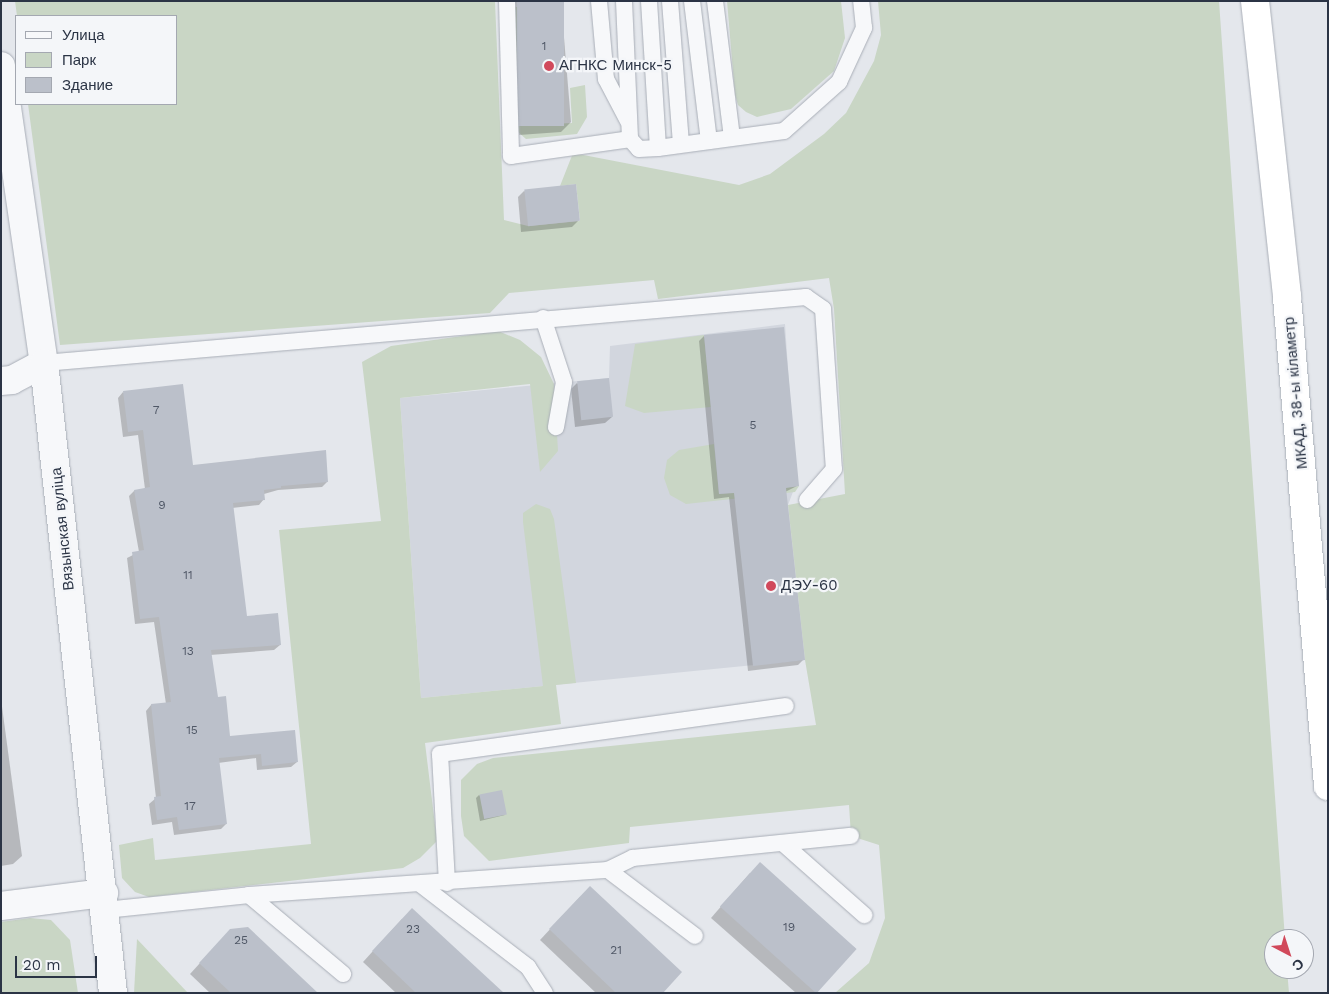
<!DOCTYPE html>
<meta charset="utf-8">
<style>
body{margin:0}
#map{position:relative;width:1329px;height:994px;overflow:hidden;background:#e4e7ec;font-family:"Work Sans",sans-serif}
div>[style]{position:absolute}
.built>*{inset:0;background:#d2d6de}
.green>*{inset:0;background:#c9d6c5}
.shadow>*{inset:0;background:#0003}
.building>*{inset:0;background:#bbc0ca;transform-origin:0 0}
.roads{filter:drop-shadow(0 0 1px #a9aeb7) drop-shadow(0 0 1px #a9aeb7)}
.service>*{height:16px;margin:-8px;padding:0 8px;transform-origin:8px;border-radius:8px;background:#f7f8fa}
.minor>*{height:28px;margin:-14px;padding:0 14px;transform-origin:14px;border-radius:14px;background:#f7f8fa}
.tertiary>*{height:28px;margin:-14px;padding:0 14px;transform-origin:14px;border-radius:14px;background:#f7f8fa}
.trunk>*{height:28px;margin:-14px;padding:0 14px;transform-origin:14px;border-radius:14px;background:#fff}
.dots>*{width:14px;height:14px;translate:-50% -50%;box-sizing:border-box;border:2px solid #f4f6f9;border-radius:50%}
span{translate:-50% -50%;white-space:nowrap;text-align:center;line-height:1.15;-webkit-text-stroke:4.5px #f4f6f9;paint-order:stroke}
.number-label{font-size:12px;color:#4f5766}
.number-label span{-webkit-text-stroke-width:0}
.poi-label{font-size:15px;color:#2b3445}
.left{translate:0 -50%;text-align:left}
.street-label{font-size:15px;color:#2b3445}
.frame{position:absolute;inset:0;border:2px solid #2b3445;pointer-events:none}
.legend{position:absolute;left:15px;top:15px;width:162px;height:90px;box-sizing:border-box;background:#f4f6f9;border:1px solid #a4a8b1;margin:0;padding:6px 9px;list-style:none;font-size:15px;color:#2b3445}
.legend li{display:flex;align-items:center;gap:10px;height:25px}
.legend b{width:25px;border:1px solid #a4a8b1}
.north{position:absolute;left:1264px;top:929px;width:50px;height:50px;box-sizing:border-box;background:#f4f6f9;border:1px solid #a4a8b1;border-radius:50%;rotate:140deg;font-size:14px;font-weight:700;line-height:20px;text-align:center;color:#2b3445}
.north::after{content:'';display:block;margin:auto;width:18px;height:22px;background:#d1495b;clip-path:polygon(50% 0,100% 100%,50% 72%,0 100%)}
.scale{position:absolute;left:15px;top:956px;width:82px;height:22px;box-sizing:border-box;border:2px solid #2b3445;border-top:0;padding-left:6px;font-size:15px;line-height:18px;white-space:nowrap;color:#2b3445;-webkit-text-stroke:4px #f4f6f9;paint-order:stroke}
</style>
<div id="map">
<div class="built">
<i style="clip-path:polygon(785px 324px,796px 484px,788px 505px,805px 660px,421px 698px,400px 398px,609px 378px,610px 346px)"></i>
</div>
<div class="green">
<i style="clip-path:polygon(15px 1px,495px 1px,504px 220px,528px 226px,580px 221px,576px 184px,560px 186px,573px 153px,739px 185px,770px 174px,824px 134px,846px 113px,874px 61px,881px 35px,878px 1px,1219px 1px,1285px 939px,1274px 939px,1274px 969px,1287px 969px,1289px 993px,835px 993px,869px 963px,885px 918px,879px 845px,851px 836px,849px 805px,630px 827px,629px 843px,489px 861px,464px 836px,461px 816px,461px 780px,477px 764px,493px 758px,816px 725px,805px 660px,788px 505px,845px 494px,834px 309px,829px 278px,658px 299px,654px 280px,509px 293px,490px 313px,60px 345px,28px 104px,176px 104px,176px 16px,17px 16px)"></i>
<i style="clip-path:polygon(727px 1px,841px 1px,845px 38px,834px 71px,791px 109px,757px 117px,746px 112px,738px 105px,735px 95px)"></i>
<i style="clip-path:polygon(504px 7px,518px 7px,529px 125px,572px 123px,570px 88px,585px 85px,587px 117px,577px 134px,526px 139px,518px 132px)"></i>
<i style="clip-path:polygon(498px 331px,520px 340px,541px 357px,554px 384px,558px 451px,540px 472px,530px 384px,400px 398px,421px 698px,543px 686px,523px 522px,523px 513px,536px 504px,550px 509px,554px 519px,576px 683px,556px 685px,561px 724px,425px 743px,437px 841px,420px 858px,403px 868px,149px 897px,135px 892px,122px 878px,119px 845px,153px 838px,155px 860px,311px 844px,279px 530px,381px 521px,362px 362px,391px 346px)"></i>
<i style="clip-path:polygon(704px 335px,711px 407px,644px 413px,625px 406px,635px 344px)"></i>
<i style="clip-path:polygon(714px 444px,719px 494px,799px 486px,795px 492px,686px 504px,670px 495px,664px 478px,667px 460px,679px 450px)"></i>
<i style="clip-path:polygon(30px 918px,51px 920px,70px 940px,78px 993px,1px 993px,1px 922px)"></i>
<i style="clip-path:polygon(137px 939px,188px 993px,134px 993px)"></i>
</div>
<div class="shadow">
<i style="clip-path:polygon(507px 1px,561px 1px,571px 122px,561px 132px,519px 135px)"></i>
<i style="clip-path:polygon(524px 191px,578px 221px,572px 227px,521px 232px,518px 197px)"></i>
<i style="clip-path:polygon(704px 336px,797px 486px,785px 492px,803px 660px,798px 665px,748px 671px,729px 497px,714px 499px,699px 341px)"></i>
<i style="clip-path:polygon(577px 383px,612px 417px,605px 423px,575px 427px,571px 389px)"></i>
<i style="clip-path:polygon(123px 392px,192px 466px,327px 482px,322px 487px,278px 490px,264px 494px,264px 499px,259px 505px,232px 508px,246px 617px,280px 645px,274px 650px,210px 655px,216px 698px,229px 738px,297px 762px,291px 767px,257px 770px,256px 758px,218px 763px,226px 824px,221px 829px,174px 835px,172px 822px,152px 825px,149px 804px,156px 798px,146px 711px,151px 705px,166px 704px,154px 622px,135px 624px,127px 558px,139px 552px,129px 496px,134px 491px,145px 489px,138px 435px,123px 437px,118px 398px)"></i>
<i style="clip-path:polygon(1px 699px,22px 856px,13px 864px,1px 866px)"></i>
<i style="clip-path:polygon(479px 795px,505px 815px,480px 821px,476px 798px)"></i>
<i style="clip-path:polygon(750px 873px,855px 948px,815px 993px,796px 993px,711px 918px)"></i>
<i style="clip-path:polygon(580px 897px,661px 993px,596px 993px,540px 940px)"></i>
<i style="clip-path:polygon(402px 919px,502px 993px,396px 993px,363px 962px)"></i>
<i style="clip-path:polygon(221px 940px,317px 993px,210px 993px,190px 974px)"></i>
</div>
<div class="building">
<i style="left:517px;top:1px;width:47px;height:125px"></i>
<i style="left:576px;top:184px;width:37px;height:52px;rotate:84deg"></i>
<i style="clip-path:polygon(784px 327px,799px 486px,786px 488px,805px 660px,753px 666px,734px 493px,719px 494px,704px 335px)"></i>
<i style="left:609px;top:378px;width:39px;height:32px;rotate:84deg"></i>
<i style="clip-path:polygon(183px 384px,193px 465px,326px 450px,328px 482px,281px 486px,281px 488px,264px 490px,265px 500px,233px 503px,247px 616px,278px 613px,281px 645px,211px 650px,218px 697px,226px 696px,230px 736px,295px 730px,298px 762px,262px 766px,261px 754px,219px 758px,227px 824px,179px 830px,177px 817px,157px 820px,154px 797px,161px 796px,151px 704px,171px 702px,159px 617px,140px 619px,132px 552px,144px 550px,134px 490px,150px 487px,143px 430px,128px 432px,123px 391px)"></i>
<i style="left:502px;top:790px;width:25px;height:23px;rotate:79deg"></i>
<i style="left:760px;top:862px;width:130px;height:60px;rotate:42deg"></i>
<i style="clip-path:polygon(590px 886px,682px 972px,663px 993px,616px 993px,549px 929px)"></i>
<i style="clip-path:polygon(412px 908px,504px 993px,416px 993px,372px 951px)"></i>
<i style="clip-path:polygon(248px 927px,318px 993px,231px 993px,199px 963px,230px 929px)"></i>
</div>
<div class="roads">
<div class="service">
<i style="left:507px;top:1px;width:155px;rotate:88.5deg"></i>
<i style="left:511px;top:156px;width:120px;rotate:-8.1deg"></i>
<i style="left:599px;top:1px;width:78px;rotate:84.9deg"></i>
<i style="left:606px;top:79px;width:47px;rotate:62.4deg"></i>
<i style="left:624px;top:1px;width:138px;rotate:87.5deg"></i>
<i style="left:630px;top:139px;width:13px;rotate:48deg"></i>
<i style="left:639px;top:149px;width:19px;rotate:-3deg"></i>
<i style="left:649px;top:1px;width:147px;rotate:86.5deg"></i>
<i style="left:658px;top:148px;width:127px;rotate:-7.7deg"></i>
<i style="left:784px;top:131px;width:74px;rotate:-41.7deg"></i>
<i style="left:839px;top:82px;width:60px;rotate:-65.2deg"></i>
<i style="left:864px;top:28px;width:27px;rotate:-96deg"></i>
<i style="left:670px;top:1px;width:143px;rotate:85.6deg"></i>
<i style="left:692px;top:1px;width:141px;rotate:83.1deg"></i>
<i style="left:715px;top:1px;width:137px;rotate:82.9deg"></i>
<i style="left:543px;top:318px;width:67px;rotate:71.8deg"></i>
<i style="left:564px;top:382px;width:46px;rotate:100.1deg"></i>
<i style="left:44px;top:363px;width:765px;rotate:-4.95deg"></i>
<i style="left:806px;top:297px;width:21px;rotate:35deg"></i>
<i style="left:823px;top:309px;width:160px;rotate:86.1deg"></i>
<i style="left:834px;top:469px;width:41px;rotate:131.1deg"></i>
<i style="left:785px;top:845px;width:106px;rotate:41.5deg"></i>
<i style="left:608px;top:870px;width:109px;rotate:37.2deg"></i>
<i style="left:447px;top:883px;width:129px;rotate:-93.1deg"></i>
<i style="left:440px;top:754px;width:349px;rotate:-7.9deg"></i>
<i style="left:420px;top:884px;width:136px;rotate:37.5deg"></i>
<i style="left:528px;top:967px;width:31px;rotate:57deg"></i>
<i style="left:249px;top:895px;width:123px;rotate:40deg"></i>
<i style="left:105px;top:910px;width:145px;rotate:-5.9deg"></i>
<i style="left:249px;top:895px;width:360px;rotate:-4deg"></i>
<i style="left:608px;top:870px;width:28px;rotate:-26deg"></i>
<i style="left:633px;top:858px;width:219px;rotate:-5.8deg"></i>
</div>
<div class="minor">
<i style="left:1px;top:381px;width:11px;rotate:-5deg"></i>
<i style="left:12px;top:380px;width:36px;rotate:-28deg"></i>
<i style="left:1px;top:906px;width:104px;rotate:-7.2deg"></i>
</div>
<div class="tertiary">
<i style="left:1px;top:66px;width:300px;rotate:81.8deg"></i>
<i style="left:44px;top:363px;width:634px;rotate:83.75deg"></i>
</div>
<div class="trunk">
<i style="left:1255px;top:1px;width:298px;rotate:83.8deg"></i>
<i style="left:1287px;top:297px;width:491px;rotate:85.2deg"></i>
</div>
</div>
<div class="dots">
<i style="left:549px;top:66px;background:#d1495b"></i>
<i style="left:771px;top:586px;background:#d1495b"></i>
</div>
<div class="number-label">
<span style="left:544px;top:47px">1</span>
<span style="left:156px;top:411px">7</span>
<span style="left:753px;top:426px">5</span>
<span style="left:162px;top:506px">9</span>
<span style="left:188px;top:576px">11</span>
<span style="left:188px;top:652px">13</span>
<span style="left:192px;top:731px">15</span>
<span style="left:190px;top:807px">17</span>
<span style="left:789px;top:928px">19</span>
<span style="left:413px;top:930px">23</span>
<span style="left:241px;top:941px">25</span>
<span style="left:616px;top:951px">21</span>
</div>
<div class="poi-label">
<span class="left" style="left:559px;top:66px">АГНКС Минск-5</span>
<span class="left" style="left:781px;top:586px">ДЭУ-60</span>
</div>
<div class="street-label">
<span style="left:1296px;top:393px;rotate:-95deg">МКАД, 38-ы кіламетр</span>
<span style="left:63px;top:529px;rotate:-96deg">Вязынская вуліца</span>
</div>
<div class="frame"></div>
<ul class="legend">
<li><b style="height:6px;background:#f7f8fa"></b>Улица</li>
<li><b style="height:14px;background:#c9d6c5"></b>Парк</li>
<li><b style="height:14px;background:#bbc0ca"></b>Здание</li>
</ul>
<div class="north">С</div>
<div class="scale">20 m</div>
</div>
